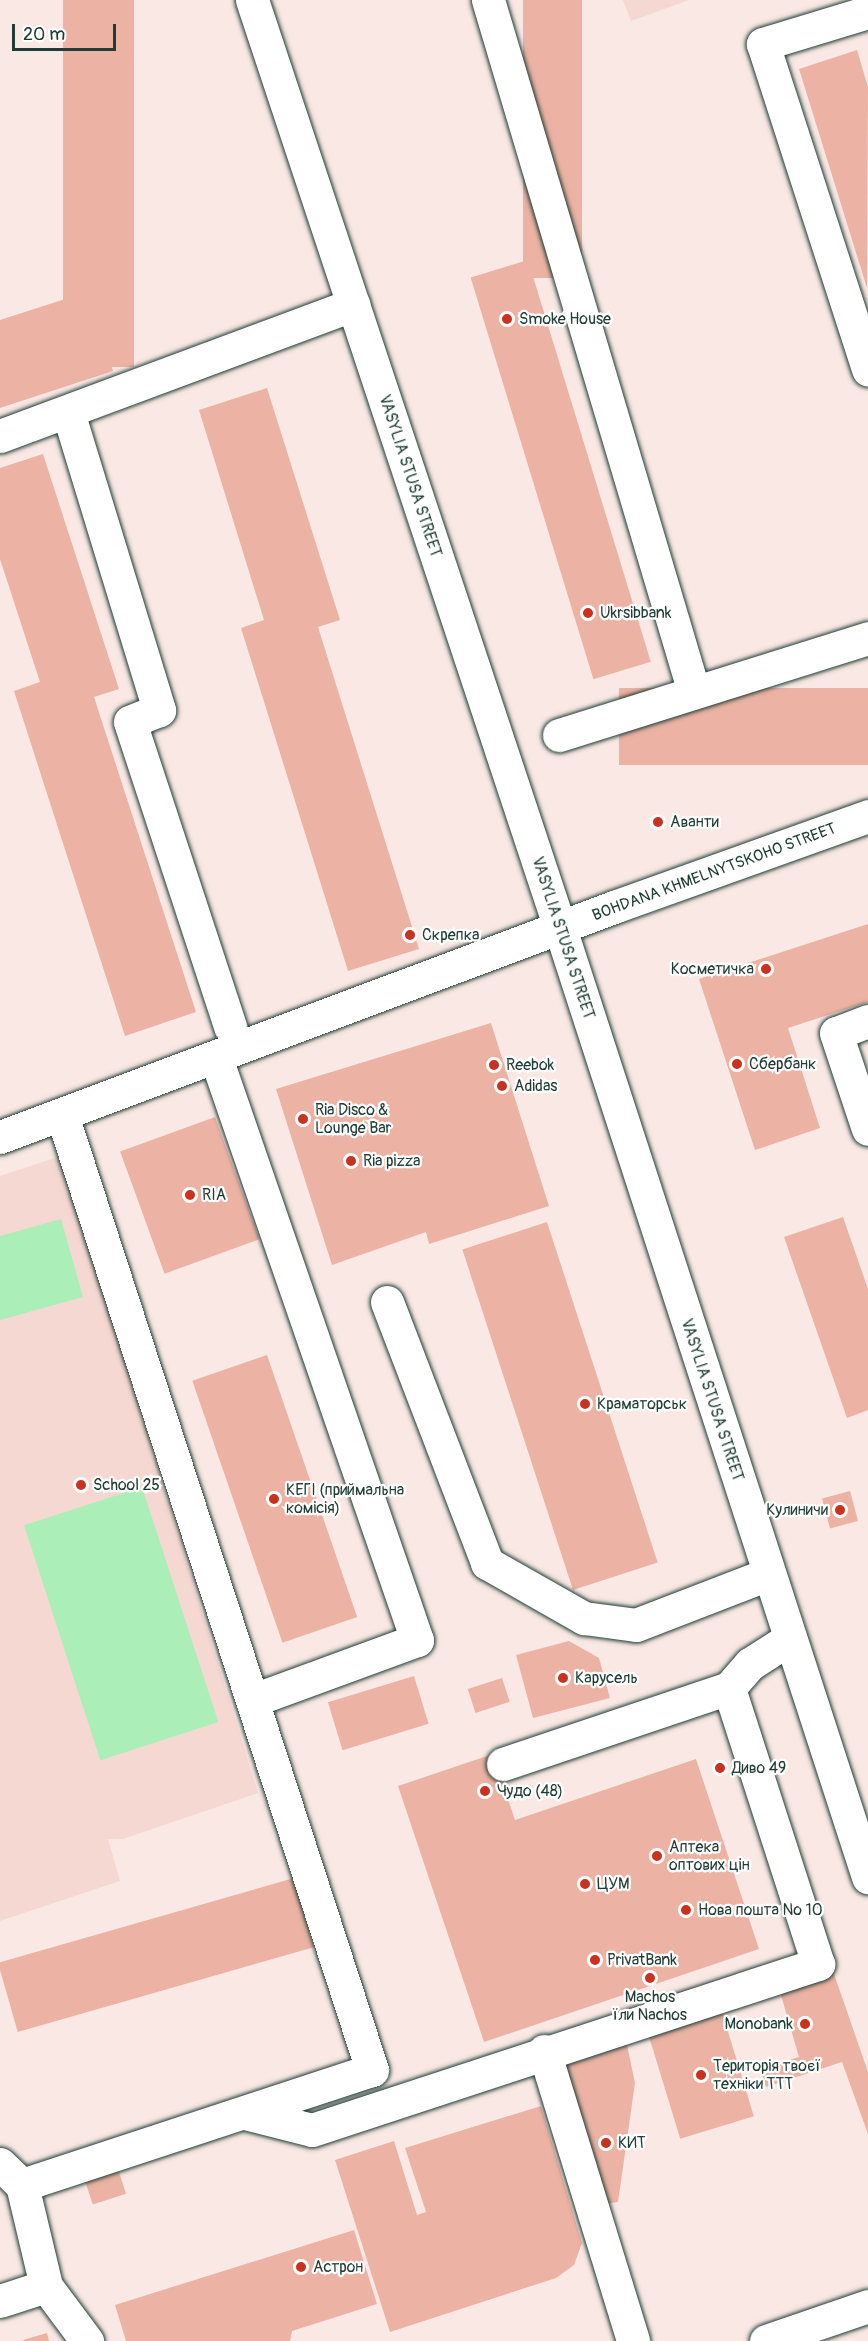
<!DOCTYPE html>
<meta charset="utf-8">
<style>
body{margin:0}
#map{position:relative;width:868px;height:2341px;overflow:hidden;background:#f9e8e4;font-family:Pangolin,sans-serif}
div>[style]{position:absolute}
.built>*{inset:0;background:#f5d8d1}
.green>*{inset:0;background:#abeeb8;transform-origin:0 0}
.building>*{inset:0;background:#ecb3a5;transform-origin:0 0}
.roads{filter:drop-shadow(0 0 2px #1f3d34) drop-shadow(0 0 2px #1f3d34)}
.minor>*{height:33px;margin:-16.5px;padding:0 16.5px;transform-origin:16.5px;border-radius:16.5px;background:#fff}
.dots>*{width:16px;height:16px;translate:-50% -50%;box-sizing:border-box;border:3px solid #fff;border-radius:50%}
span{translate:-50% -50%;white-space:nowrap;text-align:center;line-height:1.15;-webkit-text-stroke:4.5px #fff;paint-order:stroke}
.poi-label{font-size:16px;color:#1f3d34}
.left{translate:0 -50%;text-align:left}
.right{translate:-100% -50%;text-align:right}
.street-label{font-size:16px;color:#1f3d34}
.scale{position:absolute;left:12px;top:24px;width:104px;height:27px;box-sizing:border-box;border:3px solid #1f3d34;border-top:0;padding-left:8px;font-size:18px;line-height:21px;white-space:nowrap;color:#1f3d34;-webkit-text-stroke:4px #fff;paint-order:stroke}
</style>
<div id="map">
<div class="built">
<i style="clip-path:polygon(623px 0,689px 0,631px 21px)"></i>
<i style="clip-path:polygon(61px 1156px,258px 1793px,123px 1839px,108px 1839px,120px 1881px,0 1921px,0 1176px)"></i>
</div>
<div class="green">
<i style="clip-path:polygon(61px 1219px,83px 1297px,0 1320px,0 1236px)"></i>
<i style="left:142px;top:1487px;width:247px;height:124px;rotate:72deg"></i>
</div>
<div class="building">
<i style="left:63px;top:0;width:71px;height:367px"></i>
<i style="left:523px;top:0;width:59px;height:278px"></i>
<i style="clip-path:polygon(857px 50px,868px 87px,867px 288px,799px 69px)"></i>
<i style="left:528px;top:260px;width:420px;height:60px;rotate:73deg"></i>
<i style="clip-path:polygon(87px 292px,113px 371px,0 408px,0 320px)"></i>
<i style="clip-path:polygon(267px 388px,340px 620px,318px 627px,419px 949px,348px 971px,241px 628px,264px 620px,199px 410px)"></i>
<i style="clip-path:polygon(43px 454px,119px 689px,94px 697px,196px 1012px,125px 1036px,14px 691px,40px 682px,0 559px,0 468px)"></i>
<i style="left:868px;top:688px;width:77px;height:249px;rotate:90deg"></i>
<i style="clip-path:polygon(868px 924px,868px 1002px,788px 1028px,820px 1128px,755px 1150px,699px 979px)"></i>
<i style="clip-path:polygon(491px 1023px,549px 1206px,429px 1244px,426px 1232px,332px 1265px,276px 1089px)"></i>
<i style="left:215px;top:1117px;width:130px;height:101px;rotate:70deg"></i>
<i style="clip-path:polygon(843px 1217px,868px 1289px,868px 1410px,847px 1418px,784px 1237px)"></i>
<i style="left:547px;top:1222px;width:358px;height:89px;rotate:72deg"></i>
<i style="left:267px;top:1355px;width:277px;height:79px;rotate:71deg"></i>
<i style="left:850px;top:1491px;width:31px;height:29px;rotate:75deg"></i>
<i style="clip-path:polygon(569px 1641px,599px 1658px,610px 1698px,533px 1718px,516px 1655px)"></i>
<i style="left:414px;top:1676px;width:50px;height:90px;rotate:73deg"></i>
<i style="left:502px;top:1678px;width:25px;height:36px;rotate:72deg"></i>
<i style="clip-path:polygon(493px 1754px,515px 1820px,696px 1759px,759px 1949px,484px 2042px,398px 1786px)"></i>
<i style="left:294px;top:1878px;width:72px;height:308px;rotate:74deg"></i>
<i style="clip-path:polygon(833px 1971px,868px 2072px,868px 2134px,842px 2062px,766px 2087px,760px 2069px,799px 2057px,778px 1985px)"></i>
<i style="left:722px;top:2012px;width:109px;height:77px;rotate:73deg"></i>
<i style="clip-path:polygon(626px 2040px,635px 2083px,618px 2202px,605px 2204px,559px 2060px)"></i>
<i style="clip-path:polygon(541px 2106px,582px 2243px,574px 2265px,556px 2278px,390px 2332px,335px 2160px,394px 2141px,417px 2215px,426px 2212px,405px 2148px)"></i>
<i style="left:118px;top:2169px;width:26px;height:35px;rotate:72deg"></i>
<i style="clip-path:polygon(354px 2230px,377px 2304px,292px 2331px,290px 2341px,126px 2341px,115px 2305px)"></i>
<i style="clip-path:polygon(47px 2333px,49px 2341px,23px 2341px,23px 2340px)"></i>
</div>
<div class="roads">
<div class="minor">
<i style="left:252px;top:0;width:978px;rotate:71.64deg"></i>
<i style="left:560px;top:928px;width:998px;rotate:72.02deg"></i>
<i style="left:488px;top:0;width:719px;rotate:73.43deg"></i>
<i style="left:868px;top:12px;width:110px;rotate:163.1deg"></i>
<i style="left:763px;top:44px;width:342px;rotate:72.1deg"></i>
<i style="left:68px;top:412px;width:312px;rotate:73deg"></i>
<i style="left:159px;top:710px;width:31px;rotate:158deg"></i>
<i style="left:130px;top:722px;width:321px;rotate:71.8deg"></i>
<i style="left:0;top:436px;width:377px;rotate:-20.4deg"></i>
<i style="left:559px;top:735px;width:324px;rotate:-17.4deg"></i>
<i style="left:868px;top:1021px;width:34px;rotate:159deg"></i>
<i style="left:836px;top:1033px;width:101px;rotate:71.6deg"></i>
<i style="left:216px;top:1058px;width:616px;rotate:70.95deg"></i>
<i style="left:417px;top:1640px;width:175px;rotate:159.9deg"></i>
<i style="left:0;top:1137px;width:656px;rotate:-20.54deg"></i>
<i style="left:614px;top:907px;width:270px;rotate:-19.7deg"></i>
<i style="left:387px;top:1302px;width:280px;rotate:69deg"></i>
<i style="left:487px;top:1563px;width:112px;rotate:29.6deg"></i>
<i style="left:584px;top:1618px;width:52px;rotate:7.7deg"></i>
<i style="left:636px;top:1625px;width:142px;rotate:-21.1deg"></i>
<i style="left:503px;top:1764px;width:238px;rotate:-18.6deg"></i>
<i style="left:544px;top:2051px;width:303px;rotate:72.9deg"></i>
<i style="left:245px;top:2113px;width:69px;rotate:14.2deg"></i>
<i style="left:312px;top:2130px;width:533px;rotate:-18.16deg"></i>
<i style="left:818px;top:1964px;width:290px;rotate:-107.9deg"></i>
<i style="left:729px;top:1688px;width:32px;rotate:-49deg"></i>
<i style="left:750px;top:1664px;width:46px;rotate:-32.7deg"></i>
<i style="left:0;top:2164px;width:30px;rotate:44deg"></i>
<i style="left:22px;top:2185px;width:104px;rotate:76.6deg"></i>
<i style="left:46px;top:2286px;width:48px;rotate:161.9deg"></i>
<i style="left:22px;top:2185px;width:368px;rotate:-18.2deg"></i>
<i style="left:372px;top:2070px;width:1004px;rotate:-107.98deg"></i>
<i style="left:46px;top:2286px;width:69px;rotate:53.3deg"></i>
<i style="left:766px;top:2341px;width:108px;rotate:-18.9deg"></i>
</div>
</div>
<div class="dots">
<i style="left:507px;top:319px;background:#c8321e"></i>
<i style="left:588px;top:613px;background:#c8321e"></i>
<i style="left:658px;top:822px;background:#c8321e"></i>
<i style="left:410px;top:935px;background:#c8321e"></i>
<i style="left:766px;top:969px;background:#c8321e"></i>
<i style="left:737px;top:1064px;background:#c8321e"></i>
<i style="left:494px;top:1065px;background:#c8321e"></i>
<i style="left:502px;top:1086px;background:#c8321e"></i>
<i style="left:303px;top:1119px;background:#c8321e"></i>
<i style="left:351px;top:1161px;background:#c8321e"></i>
<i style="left:190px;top:1195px;background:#c8321e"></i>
<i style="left:585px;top:1404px;background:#c8321e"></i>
<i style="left:81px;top:1485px;background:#c8321e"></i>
<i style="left:274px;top:1499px;background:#c8321e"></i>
<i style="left:840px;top:1510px;background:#c8321e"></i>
<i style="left:563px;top:1678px;background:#c8321e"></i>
<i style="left:720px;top:1768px;background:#c8321e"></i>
<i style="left:485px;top:1791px;background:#c8321e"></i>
<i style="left:657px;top:1856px;background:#c8321e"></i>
<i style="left:585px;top:1884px;background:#c8321e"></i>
<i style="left:686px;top:1910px;background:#c8321e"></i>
<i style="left:595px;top:1960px;background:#c8321e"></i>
<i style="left:650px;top:1978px;background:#c8321e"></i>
<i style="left:805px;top:2024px;background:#c8321e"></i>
<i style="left:701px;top:2075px;background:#c8321e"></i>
<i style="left:606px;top:2143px;background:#c8321e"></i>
<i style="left:301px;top:2267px;background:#c8321e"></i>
</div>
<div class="poi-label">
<span class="left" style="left:519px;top:319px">Smoke House</span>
<span class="left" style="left:600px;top:613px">Ukrsibbank</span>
<span class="left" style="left:670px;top:822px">Аванти</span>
<span class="left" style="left:422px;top:935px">Скрепка</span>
<span class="right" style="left:754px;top:969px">Косметичка</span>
<span class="left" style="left:749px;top:1064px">Сбербанк</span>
<span class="left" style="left:506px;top:1065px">Reebok</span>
<span class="left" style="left:514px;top:1086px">Adidas</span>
<span class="left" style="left:315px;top:1119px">Ria Disco &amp;<br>Lounge Bar</span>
<span class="left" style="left:363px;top:1161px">Ria pizza</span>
<span class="left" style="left:202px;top:1195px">RIA</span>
<span class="left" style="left:597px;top:1404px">Краматорськ</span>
<span class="left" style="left:93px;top:1485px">School 25</span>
<span class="left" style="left:286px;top:1499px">КЕГІ (приймальна<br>комісія)</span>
<span class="right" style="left:828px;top:1510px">Кулиничи</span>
<span class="left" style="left:575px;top:1678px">Карусель</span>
<span class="left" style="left:732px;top:1768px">Диво 49</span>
<span class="left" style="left:497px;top:1791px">Чудо (48)</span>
<span class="left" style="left:669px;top:1856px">Аптека<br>оптових цін</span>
<span class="left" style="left:597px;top:1884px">ЦУМ</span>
<span class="left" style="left:698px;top:1910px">Нова пошта № 10</span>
<span class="left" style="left:607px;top:1960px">PrivatBank</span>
<span style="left:650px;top:2006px">Machos<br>їли Nachos</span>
<span class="right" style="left:793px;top:2024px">Monobank</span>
<span class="left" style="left:713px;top:2075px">Територія твоєї<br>техніки ТТТ</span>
<span class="left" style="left:618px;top:2143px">КИТ</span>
<span class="left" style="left:313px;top:2267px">Астрон</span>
</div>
<div class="street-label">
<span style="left:410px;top:476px;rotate:72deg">VASYLIA STUSA STREET</span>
<span style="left:714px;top:872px;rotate:-20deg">BOHDANA KHMELNYTSKOHO STREET</span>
<span style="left:563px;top:938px;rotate:72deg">VASYLIA STUSA STREET</span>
<span style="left:712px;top:1400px;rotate:72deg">VASYLIA STUSA STREET</span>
</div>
<div class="scale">20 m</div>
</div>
